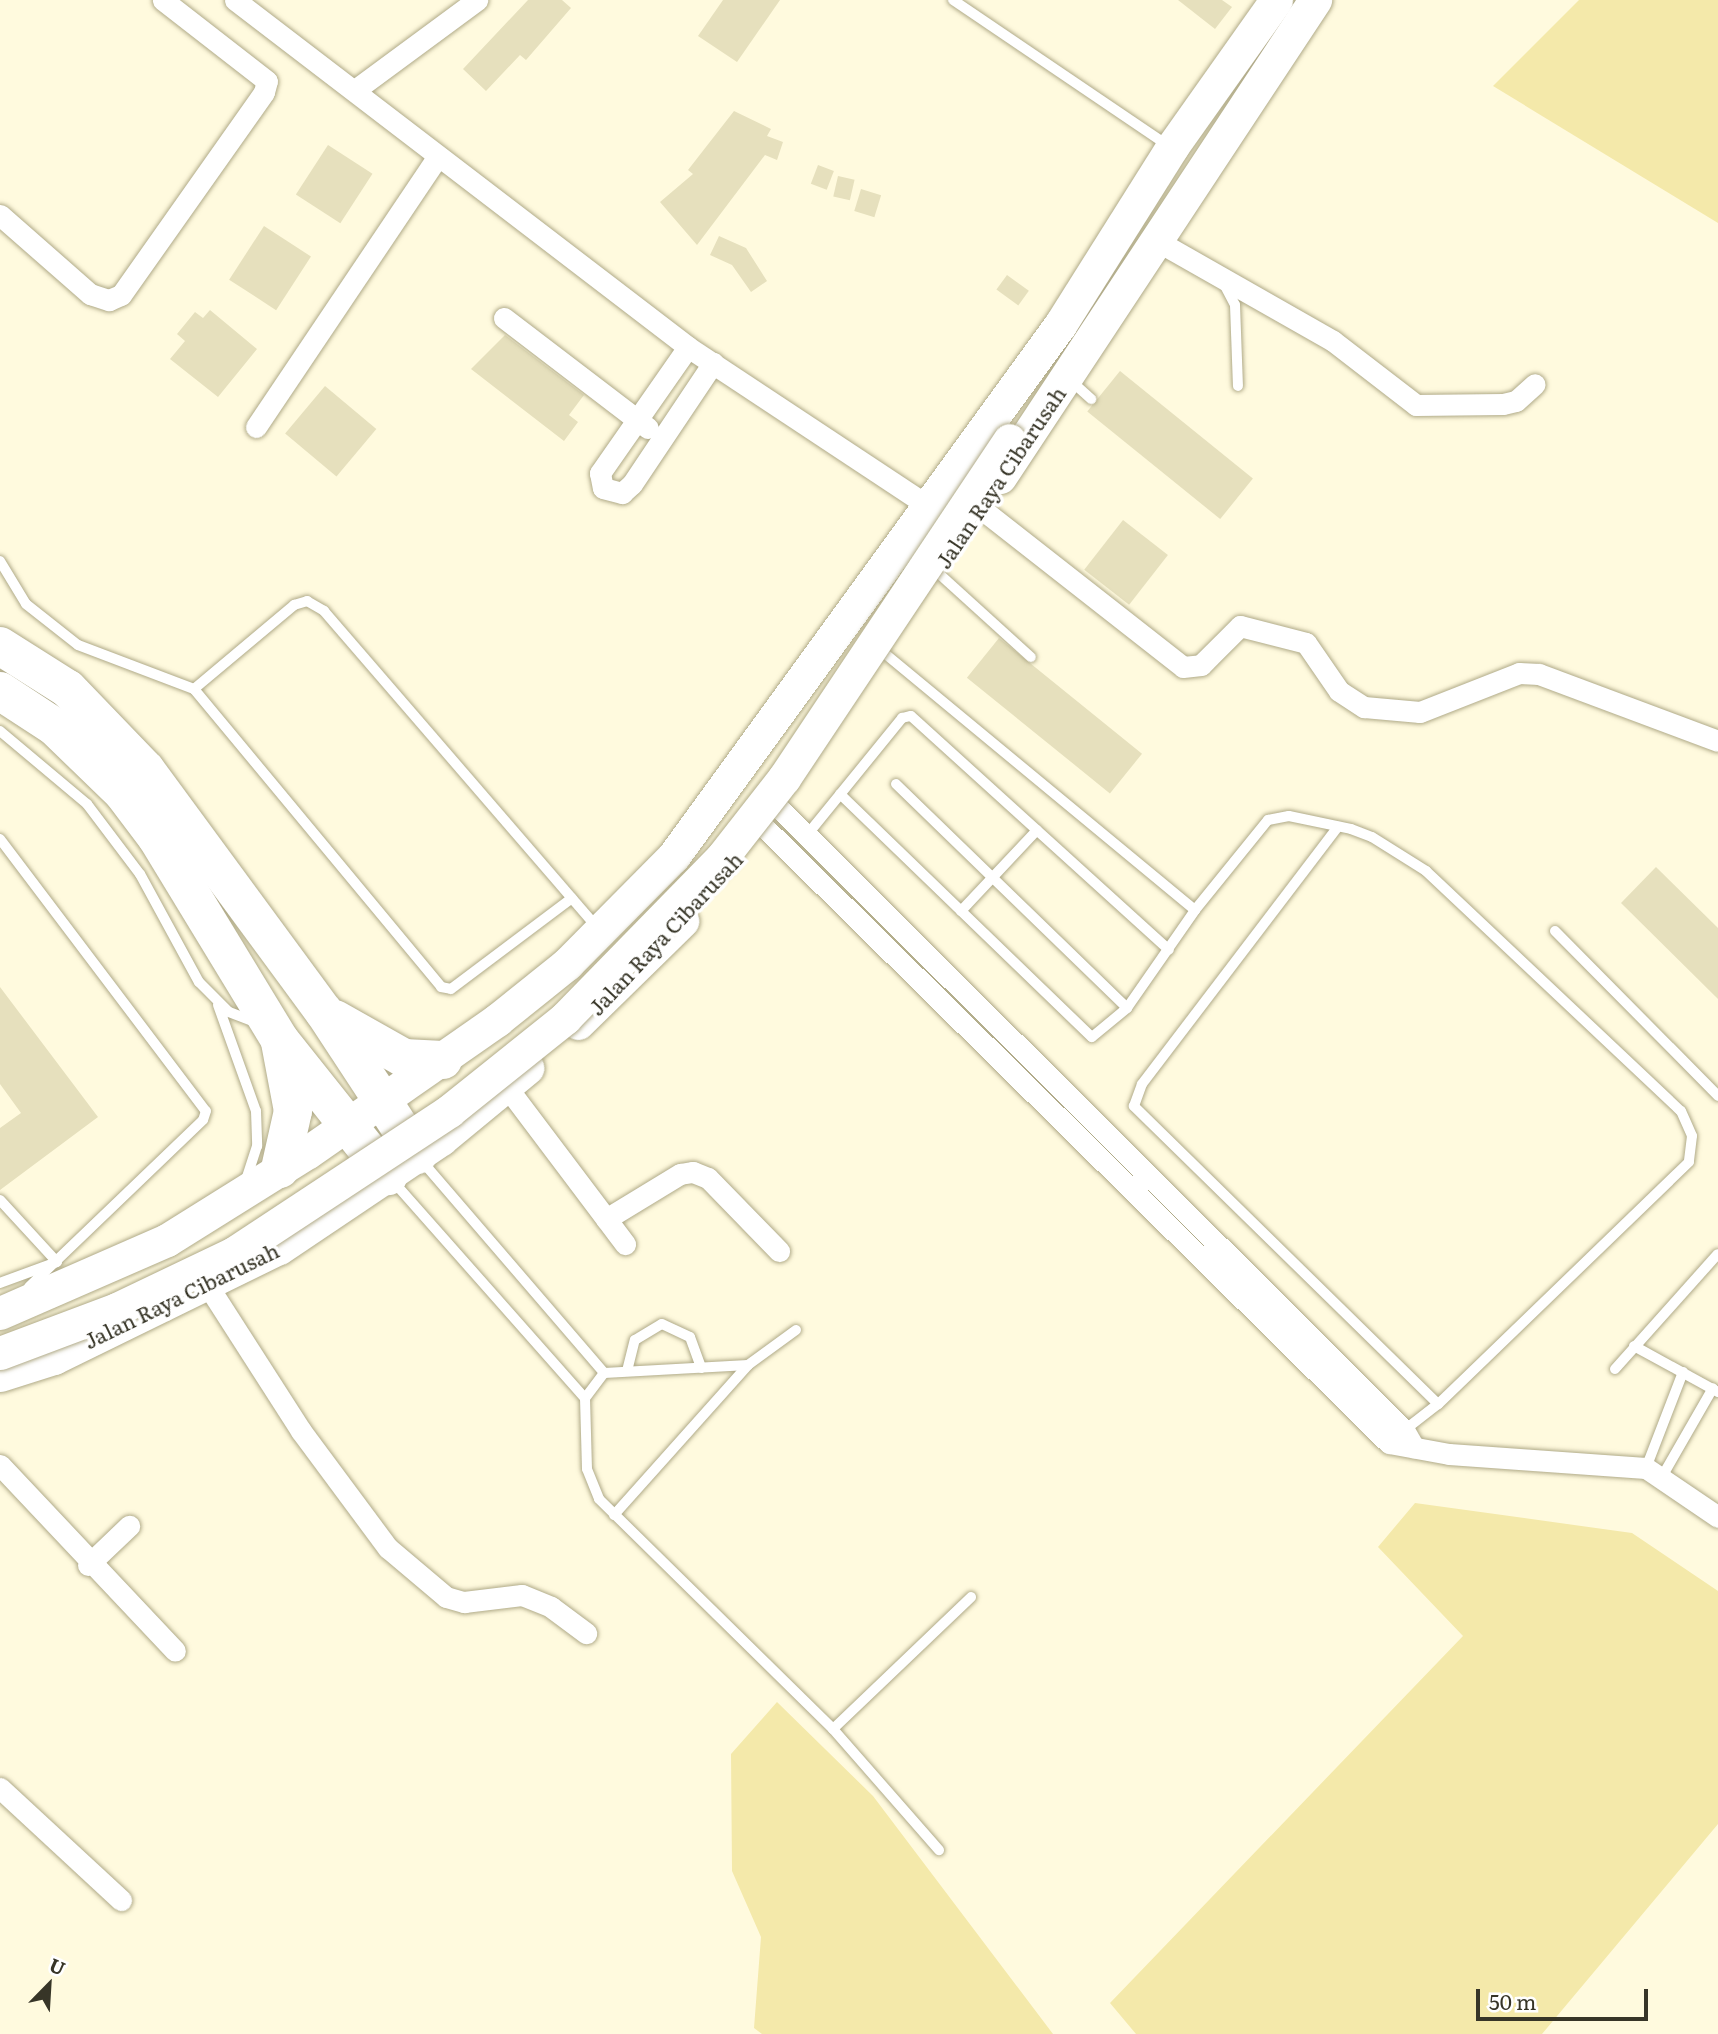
<!DOCTYPE html>
<style>
body{margin:0}
#map{position:relative;width:1718px;height:2034px;overflow:hidden;background:#fffade;font-family:Literata,serif}
div>[style]{position:absolute}
.green>*{inset:0;background:#f4e9aa}
.building>*{inset:0;background:#e6e0bd;transform-origin:0 0}
.roads{filter:drop-shadow(0 0 2px #b0aa88) drop-shadow(0 0 2px #b0aa88)}
.lane>*{height:10px;margin:-5px;padding:0 5px;transform-origin:5px;border-radius:5px;background:#fff}
.street>*{height:21px;margin:-10.5px;padding:0 10.5px;transform-origin:10.5px;border-radius:10.5px;background:#fff}
.primary>*{height:33px;margin:-16.5px;padding:0 16.5px;transform-origin:16.5px;border-radius:16.5px;background:#fff}
.highway>*{height:38px;margin:-19px;padding:0 19px;transform-origin:19px;border-radius:19px;background:#fff}
.bridges{filter:drop-shadow(0 0 2px #b0aa88) drop-shadow(0 0 2px #b0aa88)}
.primary-bridge>*{height:33px;margin:-16.5px;padding:0 16.5px;transform-origin:16.5px;border-radius:16.5px;background:#fff}
span{translate:-50% -50%;white-space:nowrap;text-align:center;line-height:1.15;-webkit-text-stroke:7px #fff;paint-order:stroke}
.street-label{font-size:21px;color:#373527}
.north{position:absolute;left:14px;top:1950px;width:70px;height:70px;-webkit-text-stroke:5px #fff;paint-order:stroke;rotate:24deg;font-size:19px;font-weight:700;line-height:28px;text-align:center;color:#373527}
.north::after{content:'';display:block;margin:auto;width:24px;height:32px;background:#373527;clip-path:polygon(50% 0,100% 100%,50% 72%,0 100%)}
.scale{position:absolute;left:1476px;top:1989px;width:172px;height:32px;box-sizing:border-box;border:4px solid #373527;border-top:0;padding-left:9px;font-size:21px;line-height:24px;white-space:nowrap;color:#373527;-webkit-text-stroke:5px #fff;paint-order:stroke}
</style>
<div id="map">
<div class="green">
<i style="clip-path:polygon(1579px 0,1718px 0,1718px 223px,1493px 86px)"></i>
<i style="clip-path:polygon(1415px 1503px,1632px 1533px,1718px 1591px,1718px 1824px,1542px 2034px,1136px 2034px,1110px 2003px,1463px 1636px,1378px 1547px)"></i>
<i style="clip-path:polygon(777px 1702px,873px 1796px,1053px 2034px,762px 2034px,754px 2028px,761px 1937px,732px 1871px,731px 1754px)"></i>
</div>
<div class="building">
<i style="clip-path:polygon(528px 0,562px 0,571px 8px,526px 60px,520px 55px,486px 91px,463px 69px)"></i>
<i style="clip-path:polygon(723px 0,780px 0,737px 62px,698px 36px)"></i>
<i style="clip-path:polygon(1178px 0,1222px 0,1232px 7px,1215px 29px)"></i>
<i style="clip-path:polygon(734px 111px,771px 129px,767px 136px,783px 142px,777px 160px,765px 155px,697px 245px,660px 202px,693px 174px,688px 170px)"></i>
<i style="left:328px;top:145px;width:53px;height:59px;rotate:33deg"></i>
<i style="left:818px;top:165px;width:17px;height:20px;rotate:21deg"></i>
<i style="left:838px;top:176px;width:17px;height:21px;rotate:13deg"></i>
<i style="left:861px;top:189px;width:21px;height:23px;rotate:17deg"></i>
<i style="left:264px;top:226px;width:56px;height:64px;rotate:33deg"></i>
<i style="clip-path:polygon(719px 236px,746px 248px,767px 281px,751px 292px,732px 265px,710px 255px)"></i>
<i style="left:1007px;top:275px;width:27px;height:18px;rotate:36deg"></i>
<i style="clip-path:polygon(210px 310px,257px 349px,218px 397px,170px 359px,185px 341px,177px 334px,195px 312px,203px 318px)"></i>
<i style="clip-path:polygon(505px 335px,584px 395px,569px 415px,578px 422px,564px 441px,471px 369px)"></i>
<i style="left:1120px;top:371px;width:171px;height:52px;rotate:39deg"></i>
<i style="left:325px;top:386px;width:67px;height:62px;rotate:40deg"></i>
<i style="left:1123px;top:520px;width:57px;height:63px;rotate:38deg"></i>
<i style="left:999px;top:638px;width:184px;height:51px;rotate:39deg"></i>
<i style="clip-path:polygon(1656px 867px,1718px 928px,1718px 999px,1621px 903px)"></i>
<i style="clip-path:polygon(0 987px,98px 1117px,0 1190px,0 1128px,21px 1113px,0 1084px)"></i>
</div>
<div class="roads">
<div class="lane">
<i style="left:953px;top:0;width:261px;rotate:34.1deg"></i>
<i style="left:1225px;top:286px;width:21px;rotate:62deg"></i>
<i style="left:1235px;top:305px;width:81px;rotate:87.9deg"></i>
<i style="left:1069px;top:379px;width:30px;rotate:42deg"></i>
<i style="left:0;top:561px;width:50px;rotate:58.8deg"></i>
<i style="left:26px;top:604px;width:66px;rotate:38.3deg"></i>
<i style="left:78px;top:645px;width:124px;rotate:20.8deg"></i>
<i style="left:194px;top:689px;width:387px;rotate:50.3deg"></i>
<i style="left:441px;top:987px;width:10px;rotate:11deg"></i>
<i style="left:451px;top:989px;width:151px;rotate:-36.9deg"></i>
<i style="left:936px;top:571px;width:128px;rotate:42.2deg"></i>
<i style="left:883px;top:652px;width:405px;rotate:39.6deg"></i>
<i style="left:194px;top:689px;width:131px;rotate:-40deg"></i>
<i style="left:294px;top:605px;width:14px;rotate:-17deg"></i>
<i style="left:307px;top:601px;width:20px;rotate:30deg"></i>
<i style="left:324px;top:611px;width:418px;rotate:49.2deg"></i>
<i style="left:0;top:731px;width:114px;rotate:40deg"></i>
<i style="left:87px;top:804px;width:88px;rotate:52.9deg"></i>
<i style="left:140px;top:874px;width:123px;rotate:61.4deg"></i>
<i style="left:199px;top:982px;width:42px;rotate:45deg"></i>
<i style="left:229px;top:1012px;width:30px;rotate:21deg"></i>
<i style="left:896px;top:784px;width:322px;rotate:44.1deg"></i>
<i style="left:840px;top:794px;width:350px;rotate:44deg"></i>
<i style="left:1092px;top:1037px;width:45px;rotate:-39.6deg"></i>
<i style="left:1127px;top:1008px;width:119px;rotate:-55.2deg"></i>
<i style="left:1195px;top:910px;width:116px;rotate:-51deg"></i>
<i style="left:1268px;top:820px;width:21px;rotate:-11deg"></i>
<i style="left:1289px;top:816px;width:63px;rotate:11.8deg"></i>
<i style="left:1351px;top:829px;width:22px;rotate:21deg"></i>
<i style="left:1372px;top:837px;width:64px;rotate:32.2deg"></i>
<i style="left:1426px;top:871px;width:350px;rotate:43.3deg"></i>
<i style="left:1681px;top:1111px;width:27px;rotate:66deg"></i>
<i style="left:1692px;top:1136px;width:26px;rotate:97deg"></i>
<i style="left:1689px;top:1162px;width:349px;rotate:136deg"></i>
<i style="left:1438px;top:1404px;width:426px;rotate:-135.6deg"></i>
<i style="left:1134px;top:1106px;width:23px;rotate:-70deg"></i>
<i style="left:1142px;top:1084px;width:323px;rotate:-52.7deg"></i>
<i style="left:807px;top:835px;width:151px;rotate:-50.9deg"></i>
<i style="left:902px;top:718px;width:9px;rotate:-13deg"></i>
<i style="left:911px;top:716px;width:348px;rotate:42.2deg"></i>
<i style="left:0;top:839px;width:341px;rotate:52.9deg"></i>
<i style="left:206px;top:1111px;width:9px;rotate:108deg"></i>
<i style="left:203px;top:1120px;width:241px;rotate:136.2deg"></i>
<i style="left:961px;top:911px;width:111px;rotate:-46.8deg"></i>
<i style="left:1555px;top:931px;width:232px;rotate:45.3deg"></i>
<i style="left:218px;top:1005px;width:113px;rotate:70.3deg"></i>
<i style="left:256px;top:1111px;width:35px;rotate:88deg"></i>
<i style="left:257px;top:1146px;width:36px;rotate:108deg"></i>
<i style="left:421px;top:1160px;width:281px;rotate:49.3deg"></i>
<i style="left:392px;top:1180px;width:291px;rotate:48.5deg"></i>
<i style="left:0;top:1200px;width:84px;rotate:47.4deg"></i>
<i style="left:57px;top:1262px;width:61px;rotate:159.8deg"></i>
<i style="left:796px;top:1330px;width:59px;rotate:143.9deg"></i>
<i style="left:748px;top:1365px;width:144px;rotate:176.8deg"></i>
<i style="left:604px;top:1373px;width:31px;rotate:127deg"></i>
<i style="left:585px;top:1398px;width:71px;rotate:88.4deg"></i>
<i style="left:587px;top:1469px;width:32px;rotate:68deg"></i>
<i style="left:599px;top:1499px;width:328px;rotate:44.5deg"></i>
<i style="left:833px;top:1729px;width:161px;rotate:48.8deg"></i>
<i style="left:1634px;top:1346px;width:96px;rotate:28.7deg"></i>
<i style="left:1615px;top:1369px;width:154px;rotate:-48.2deg"></i>
<i style="left:627px;top:1371px;width:32px;rotate:-76deg"></i>
<i style="left:635px;top:1340px;width:31px;rotate:-31deg"></i>
<i style="left:662px;top:1324px;width:31px;rotate:25deg"></i>
<i style="left:690px;top:1337px;width:33px;rotate:70deg"></i>
<i style="left:1402px;top:1432px;width:46px;rotate:-37.9deg"></i>
<i style="left:1646px;top:1468px;width:103px;rotate:-68.9deg"></i>
<i style="left:1663px;top:1475px;width:100px;rotate:-60.1deg"></i>
<i style="left:614px;top:1515px;width:201px;rotate:-48.2deg"></i>
<i style="left:833px;top:1729px;width:191px;rotate:-43.7deg"></i>
</div>
<div class="street">
<i style="left:235px;top:0;width:571px;rotate:37.45deg"></i>
<i style="left:688px;top:347px;width:284px;rotate:33.5deg"></i>
<i style="left:355px;top:90px;width:152px;rotate:-36.4deg"></i>
<i style="left:0;top:215px;width:120px;rotate:41.3deg"></i>
<i style="left:90px;top:294px;width:20px;rotate:18deg"></i>
<i style="left:109px;top:300px;width:13px;rotate:-23deg"></i>
<i style="left:121px;top:295px;width:248px;rotate:-54.8deg"></i>
<i style="left:264px;top:92px;width:11px;rotate:-75deg"></i>
<i style="left:267px;top:81px;width:132px;rotate:-142.1deg"></i>
<i style="left:1159px;top:242px;width:200px;rotate:29.6deg"></i>
<i style="left:1333px;top:341px;width:105px;rotate:37.6deg"></i>
<i style="left:1416px;top:405px;width:87px;rotate:-0.7deg"></i>
<i style="left:1503px;top:404px;width:13px;rotate:-13deg"></i>
<i style="left:1516px;top:401px;width:25px;rotate:-42deg"></i>
<i style="left:504px;top:318px;width:181px;rotate:37.4deg"></i>
<i style="left:688px;top:347px;width:154px;rotate:124.9deg"></i>
<i style="left:600px;top:473px;width:15px;rotate:79deg"></i>
<i style="left:603px;top:488px;width:20px;rotate:15deg"></i>
<i style="left:622px;top:493px;width:13px;rotate:-42deg"></i>
<i style="left:632px;top:484px;width:146px;rotate:-56.2deg"></i>
<i style="left:256px;top:427px;width:326px;rotate:-56.1deg"></i>
<i style="left:979px;top:507px;width:259px;rotate:38.1deg"></i>
<i style="left:1183px;top:667px;width:18px;rotate:-6deg"></i>
<i style="left:1201px;top:665px;width:55px;rotate:-45deg"></i>
<i style="left:1240px;top:626px;width:68px;rotate:14.4deg"></i>
<i style="left:1306px;top:643px;width:58px;rotate:55.5deg"></i>
<i style="left:1339px;top:691px;width:30px;rotate:33deg"></i>
<i style="left:1364px;top:707px;width:56px;rotate:5.1deg"></i>
<i style="left:1420px;top:712px;width:106px;rotate:-21.5deg"></i>
<i style="left:1519px;top:673px;width:20px;rotate:3deg"></i>
<i style="left:1539px;top:674px;width:191px;rotate:20.5deg"></i>
<i style="left:777px;top:806px;width:885px;rotate:44.86deg"></i>
<i style="left:1404px;top:1430px;width:20px;rotate:60deg"></i>
<i style="left:763px;top:826px;width:879px;rotate:44.59deg"></i>
<i style="left:1389px;top:1443px;width:61px;rotate:10.4deg"></i>
<i style="left:1449px;top:1454px;width:197px;rotate:4.1deg"></i>
<i style="left:1646px;top:1468px;width:87px;rotate:34.2deg"></i>
<i style="left:506px;top:1086px;width:198px;rotate:53deg"></i>
<i style="left:606px;top:1219px;width:87px;rotate:-31.3deg"></i>
<i style="left:680px;top:1174px;width:13px;rotate:-9deg"></i>
<i style="left:693px;top:1172px;width:16px;rotate:22deg"></i>
<i style="left:708px;top:1178px;width:102px;rotate:45.8deg"></i>
<i style="left:208px;top:1286px;width:172px;rotate:57.3deg"></i>
<i style="left:301px;top:1431px;width:146px;rotate:53.4deg"></i>
<i style="left:388px;top:1548px;width:76px;rotate:40.2deg"></i>
<i style="left:446px;top:1597px;width:19px;rotate:16deg"></i>
<i style="left:464px;top:1602px;width:58px;rotate:-6.9deg"></i>
<i style="left:522px;top:1595px;width:31px;rotate:22deg"></i>
<i style="left:551px;top:1607px;width:44px;rotate:36.6deg"></i>
<i style="left:0;top:1465px;width:255px;rotate:46.7deg"></i>
<i style="left:88px;top:1565px;width:57px;rotate:-43.6deg"></i>
<i style="left:0;top:1788px;width:165px;rotate:42.8deg"></i>
</div>
<div class="primary">
<i style="left:1000px;top:477px;width:572px;rotate:-56.56deg"></i>
<i style="left:578px;top:1023px;width:146px;rotate:-44.4deg"></i>
<i style="left:0;top:1313px;width:182px;rotate:-23.6deg"></i>
<i style="left:167px;top:1240px;width:166px;rotate:-32deg"></i>
<i style="left:308px;top:1152px;width:231px;rotate:-34.9deg"></i>
<i style="left:497px;top:1020px;width:90px;rotate:-38.7deg"></i>
<i style="left:567px;top:964px;width:151px;rotate:-45.3deg"></i>
<i style="left:673px;top:857px;width:658px;rotate:-53.97deg"></i>
<i style="left:1060px;top:325px;width:210px;rotate:-57.8deg"></i>
<i style="left:1172px;top:147px;width:180px;rotate:-54.7deg"></i>
<i style="left:0;top:1375px;width:57px;rotate:-17.5deg"></i>
<i style="left:54px;top:1358px;width:250px;rotate:-26.1deg"></i>
<i style="left:279px;top:1248px;width:195px;rotate:-33.9deg"></i>
<i style="left:441px;top:1139px;width:112px;rotate:-39.5deg"></i>
</div>
<div class="highway">
<i style="left:0;top:646px;width:80px;rotate:32.3deg"></i>
<i style="left:68px;top:689px;width:112px;rotate:46.1deg"></i>
<i style="left:146px;top:770px;width:300px;rotate:53.7deg"></i>
<i style="left:324px;top:1012px;width:171px;rotate:56.7deg"></i>
<i style="left:0;top:691px;width:66px;rotate:33.2deg"></i>
<i style="left:55px;top:727px;width:95px;rotate:44.1deg"></i>
<i style="left:123px;top:793px;width:56px;rotate:52.9deg"></i>
<i style="left:157px;top:838px;width:237px;rotate:58.7deg"></i>
<i style="left:280px;top:1040px;width:174px;rotate:51.5deg"></i>
<i style="left:335px;top:1019px;width:79px;rotate:29.5deg"></i>
<i style="left:404px;top:1058px;width:39px;rotate:3deg"></i>
<i style="left:280px;top:1169px;width:59px;rotate:-77.4deg"></i>
<i style="left:293px;top:1111px;width:70px;rotate:-100.7deg"></i>
</div>
</div>
<div class="bridges">
<div class="primary-bridge">
<i style="left:0;top:1353px;width:125px;rotate:-20.6deg"></i>
<i style="left:117px;top:1309px;width:130px;rotate:-25.6deg"></i>
<i style="left:234px;top:1253px;width:258px;rotate:-33.4deg"></i>
<i style="left:449px;top:1111px;width:149px;rotate:-38.7deg"></i>
<i style="left:565px;top:1018px;width:226px;rotate:-45.7deg"></i>
<i style="left:723px;top:856px;width:99px;rotate:-52deg"></i>
<i style="left:784px;top:778px;width:406px;rotate:-56.3deg"></i>
</div>
</div>
<div class="street-label">
<span style="left:1000px;top:477px;rotate:-56deg">Jalan Raya Cibarusah</span>
<span style="left:665px;top:933px;rotate:-47deg">Jalan Raya Cibarusah</span>
<span style="left:181px;top:1295px;rotate:-26deg">Jalan Raya Cibarusah</span>
</div>
<div class="north">U</div>
<div class="scale">50 m</div>
</div>
